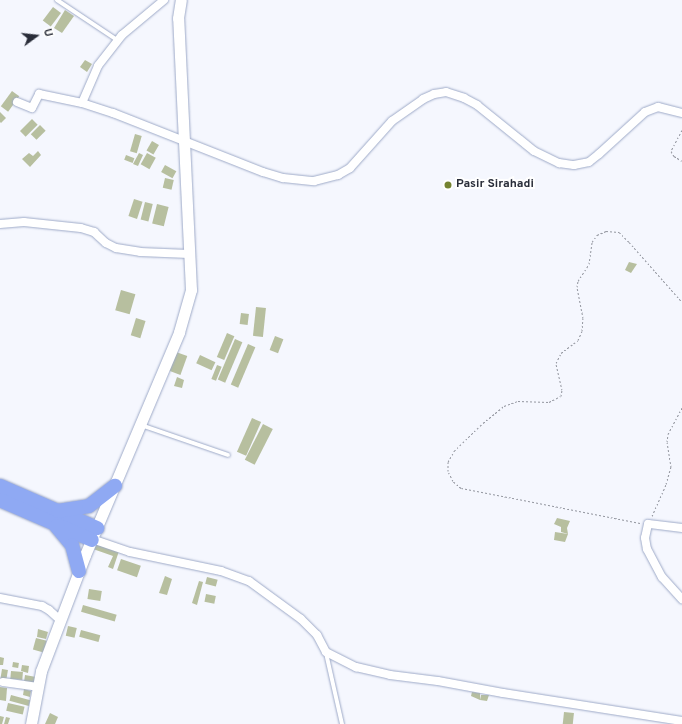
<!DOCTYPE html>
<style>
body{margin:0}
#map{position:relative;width:682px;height:724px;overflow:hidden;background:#f5f7fe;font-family:Overpass,sans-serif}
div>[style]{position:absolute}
.building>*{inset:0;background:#b7bf9f;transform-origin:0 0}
.path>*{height:1px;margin-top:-0.5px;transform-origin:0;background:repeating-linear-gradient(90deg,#93969f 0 2px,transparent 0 4px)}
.roads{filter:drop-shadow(0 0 1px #9eaac8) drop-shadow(0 0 1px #9eaac8)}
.lane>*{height:4px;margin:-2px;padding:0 2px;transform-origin:2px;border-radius:2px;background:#fff}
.street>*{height:8px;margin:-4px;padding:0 4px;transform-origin:4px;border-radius:4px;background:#fff}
.secondary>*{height:11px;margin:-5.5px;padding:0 5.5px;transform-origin:5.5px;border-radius:5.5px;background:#fff}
.highway>*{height:14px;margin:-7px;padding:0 7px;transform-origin:7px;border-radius:7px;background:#8fa9f3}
.dots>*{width:11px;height:11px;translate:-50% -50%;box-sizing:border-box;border:2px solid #fff;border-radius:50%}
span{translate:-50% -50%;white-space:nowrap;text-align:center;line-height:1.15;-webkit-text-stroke:4px #fff;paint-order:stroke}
.poi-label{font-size:12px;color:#292d39;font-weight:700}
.left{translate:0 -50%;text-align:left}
.north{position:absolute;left:16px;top:16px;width:40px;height:40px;-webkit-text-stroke:3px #fff;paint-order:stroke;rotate:75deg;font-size:11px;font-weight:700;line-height:16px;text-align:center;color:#292d39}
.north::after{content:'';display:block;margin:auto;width:14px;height:18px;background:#292d39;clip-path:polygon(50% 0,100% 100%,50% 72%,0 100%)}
</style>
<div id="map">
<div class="building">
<i style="left:53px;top:7px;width:10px;height:17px;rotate:37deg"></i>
<i style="clip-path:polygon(65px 10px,74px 16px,62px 33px,54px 28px)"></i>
<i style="clip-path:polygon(85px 60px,92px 64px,87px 72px,80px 67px)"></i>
<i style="left:12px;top:91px;width:9px;height:19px;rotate:36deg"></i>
<i style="clip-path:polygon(0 112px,6px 118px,1px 123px,0 122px)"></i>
<i style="left:32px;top:119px;width:8px;height:17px;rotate:45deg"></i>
<i style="left:40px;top:125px;width:8px;height:13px;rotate:45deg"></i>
<i style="left:135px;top:134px;width:7px;height:18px;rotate:16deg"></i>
<i style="left:152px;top:141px;width:8px;height:11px;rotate:30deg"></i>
<i style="clip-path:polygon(38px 151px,41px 155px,30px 167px,22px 159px,29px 153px,33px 156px)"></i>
<i style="clip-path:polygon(139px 153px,143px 155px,138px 166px,133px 164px)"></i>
<i style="left:147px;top:153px;width:10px;height:13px;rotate:29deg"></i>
<i style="left:126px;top:155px;width:9px;height:5px;rotate:21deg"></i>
<i style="left:165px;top:165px;width:13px;height:8px;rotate:29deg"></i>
<i style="left:165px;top:178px;width:9px;height:10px;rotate:13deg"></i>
<i style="left:134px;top:199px;width:9px;height:18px;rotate:18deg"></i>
<i style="left:145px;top:202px;width:8px;height:18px;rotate:14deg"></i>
<i style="left:157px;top:204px;width:12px;height:20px;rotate:14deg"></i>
<i style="clip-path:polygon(629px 262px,637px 264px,631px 273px,625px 270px)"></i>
<i style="left:121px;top:290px;width:15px;height:21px;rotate:16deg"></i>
<i style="left:256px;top:307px;width:10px;height:29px;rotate:6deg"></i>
<i style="left:241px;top:313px;width:8px;height:11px;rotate:7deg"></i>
<i style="left:136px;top:318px;width:10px;height:18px;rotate:17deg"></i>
<i style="left:227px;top:333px;width:8px;height:26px;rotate:23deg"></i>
<i style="left:275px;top:336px;width:9px;height:15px;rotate:21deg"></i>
<i style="left:235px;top:339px;width:8px;height:44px;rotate:23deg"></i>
<i style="left:248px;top:344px;width:8px;height:44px;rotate:23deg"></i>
<i style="left:176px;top:352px;width:12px;height:20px;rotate:20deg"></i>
<i style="left:200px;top:355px;width:17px;height:9px;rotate:25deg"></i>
<i style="left:217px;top:365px;width:5px;height:15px;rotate:22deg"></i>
<i style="clip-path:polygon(177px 377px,184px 380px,182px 388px,174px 386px)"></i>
<i style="left:252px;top:418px;width:10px;height:37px;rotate:24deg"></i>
<i style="left:263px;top:424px;width:11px;height:40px;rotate:27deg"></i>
<i style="clip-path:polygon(557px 518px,570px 521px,567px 528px,568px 534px,561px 532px,561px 527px,554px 524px)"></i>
<i style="clip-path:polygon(555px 532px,568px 534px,565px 542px,554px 540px)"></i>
<i style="clip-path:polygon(95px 542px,119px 551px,113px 569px,108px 567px,113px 556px,93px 549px)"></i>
<i style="left:121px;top:559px;width:21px;height:12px;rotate:19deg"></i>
<i style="clip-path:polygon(165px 576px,172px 579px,167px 595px,159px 593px)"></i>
<i style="left:207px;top:577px;width:11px;height:7px;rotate:15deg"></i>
<i style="clip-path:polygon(199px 581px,203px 582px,197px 605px,192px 603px)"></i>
<i style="left:89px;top:589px;width:13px;height:10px;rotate:9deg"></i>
<i style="left:206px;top:594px;width:10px;height:8px;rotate:11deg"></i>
<i style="left:83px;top:605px;width:35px;height:7px;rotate:16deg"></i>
<i style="left:68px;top:626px;width:9px;height:10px;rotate:13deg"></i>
<i style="clip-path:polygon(38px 629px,48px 632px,46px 639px,37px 637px)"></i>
<i style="left:81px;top:630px;width:20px;height:7px;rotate:15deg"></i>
<i style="left:36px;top:638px;width:11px;height:12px;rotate:15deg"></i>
<i style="clip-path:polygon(0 657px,4px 658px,3px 665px,0 665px)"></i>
<i style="left:13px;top:662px;width:6px;height:5px;rotate:9deg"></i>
<i style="clip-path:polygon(22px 665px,29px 666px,28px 673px,21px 671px)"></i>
<i style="left:2px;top:669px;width:6px;height:10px;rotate:9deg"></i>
<i style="left:11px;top:671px;width:12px;height:8px;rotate:5deg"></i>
<i style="clip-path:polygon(25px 675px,36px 677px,35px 683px,24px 682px)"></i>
<i style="clip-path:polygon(0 687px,7px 688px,6px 701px,0 700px)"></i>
<i style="clip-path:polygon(24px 689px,31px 691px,30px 697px,23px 695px)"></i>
<i style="clip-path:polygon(472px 692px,480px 693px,480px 700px,481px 695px,489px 695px,487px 701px,480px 700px,471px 696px)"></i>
<i style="left:11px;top:695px;width:20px;height:6px;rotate:15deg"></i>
<i style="left:8px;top:703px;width:17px;height:8px;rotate:13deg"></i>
<i style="left:564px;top:712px;width:10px;height:12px;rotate:6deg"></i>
<i style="clip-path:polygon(50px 713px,58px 717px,55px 724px,45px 724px)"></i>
<i style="clip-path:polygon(0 716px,4px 717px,2px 724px,0 724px)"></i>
<i style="clip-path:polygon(6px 717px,10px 718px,8px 724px,4px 724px)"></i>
</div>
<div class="path">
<i style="left:682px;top:130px;width:24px;rotate:118deg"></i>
<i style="left:671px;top:151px;width:6px;rotate:59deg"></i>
<i style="left:674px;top:156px;width:9px;rotate:32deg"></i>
<i style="left:652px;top:516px;width:35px;rotate:-66deg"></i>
<i style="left:666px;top:484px;width:18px;rotate:-74deg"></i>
<i style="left:671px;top:467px;width:25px;rotate:-99deg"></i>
<i style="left:667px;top:442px;width:8px;rotate:-83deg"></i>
<i style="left:668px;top:434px;width:30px;rotate:-62deg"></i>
<i style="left:640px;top:523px;width:182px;rotate:-168.9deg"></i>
<i style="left:461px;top:488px;width:11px;rotate:-139deg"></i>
<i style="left:453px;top:481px;width:11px;rotate:-117deg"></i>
<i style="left:448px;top:471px;width:9px;rotate:-90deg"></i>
<i style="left:448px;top:462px;width:13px;rotate:-61deg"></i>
<i style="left:454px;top:451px;width:40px;rotate:-44deg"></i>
<i style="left:483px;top:423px;width:27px;rotate:-39deg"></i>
<i style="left:504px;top:406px;width:15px;rotate:-20deg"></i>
<i style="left:518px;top:401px;width:31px;rotate:2deg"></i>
<i style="left:549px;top:402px;width:13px;rotate:-27deg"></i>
<i style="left:561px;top:396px;width:6px;rotate:-81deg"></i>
<i style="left:562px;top:390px;width:28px;rotate:-103deg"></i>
<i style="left:556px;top:363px;width:11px;rotate:-63deg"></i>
<i style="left:561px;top:353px;width:21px;rotate:-37deg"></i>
<i style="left:578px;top:340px;width:10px;rotate:-66deg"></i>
<i style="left:582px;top:331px;width:13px;rotate:-86deg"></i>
<i style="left:583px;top:318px;width:32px;rotate:-101deg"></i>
<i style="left:577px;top:287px;width:6px;rotate:-81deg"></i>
<i style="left:578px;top:281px;width:20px;rotate:-57deg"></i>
<i style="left:589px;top:264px;width:22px;rotate:-82deg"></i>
<i style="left:592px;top:242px;width:9px;rotate:-54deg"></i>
<i style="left:597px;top:235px;width:10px;rotate:-24deg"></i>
<i style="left:606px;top:231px;width:13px;rotate:4deg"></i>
<i style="left:619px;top:232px;width:14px;rotate:45deg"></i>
<i style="left:629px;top:242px;width:80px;rotate:48.5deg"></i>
</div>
<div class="roads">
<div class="lane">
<i style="left:57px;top:0;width:72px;rotate:33.7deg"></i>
<i style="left:141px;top:425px;width:92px;rotate:19deg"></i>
<i style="left:326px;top:653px;width:73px;rotate:77.3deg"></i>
</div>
<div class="street">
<i style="left:164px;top:0;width:55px;rotate:140.2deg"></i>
<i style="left:122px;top:35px;width:39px;rotate:128deg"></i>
<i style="left:98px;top:66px;width:40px;rotate:113.4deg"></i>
<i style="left:82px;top:103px;width:33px;rotate:18deg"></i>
<i style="left:113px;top:113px;width:161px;rotate:21.5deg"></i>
<i style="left:263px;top:172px;width:21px;rotate:17deg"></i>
<i style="left:283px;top:178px;width:31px;rotate:6deg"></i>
<i style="left:314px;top:181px;width:25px;rotate:-14deg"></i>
<i style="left:338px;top:175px;width:14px;rotate:-30deg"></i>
<i style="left:350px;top:168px;width:63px;rotate:-48.2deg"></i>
<i style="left:392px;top:121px;width:38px;rotate:-35deg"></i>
<i style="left:423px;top:99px;width:12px;rotate:-24deg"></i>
<i style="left:434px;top:94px;width:12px;rotate:-9deg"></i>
<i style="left:446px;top:92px;width:19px;rotate:18deg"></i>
<i style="left:464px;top:98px;width:15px;rotate:28deg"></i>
<i style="left:477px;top:105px;width:73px;rotate:38.9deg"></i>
<i style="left:534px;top:151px;width:28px;rotate:26deg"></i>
<i style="left:559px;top:163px;width:15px;rotate:8deg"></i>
<i style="left:574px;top:165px;width:15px;rotate:-11deg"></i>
<i style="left:589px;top:162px;width:13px;rotate:-39deg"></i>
<i style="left:599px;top:154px;width:62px;rotate:-42.4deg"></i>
<i style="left:645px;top:112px;width:14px;rotate:-21deg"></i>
<i style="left:658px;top:107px;width:25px;rotate:14deg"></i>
<i style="left:17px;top:102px;width:16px;rotate:22deg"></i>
<i style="left:32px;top:108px;width:16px;rotate:-63deg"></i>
<i style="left:39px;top:94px;width:44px;rotate:11.8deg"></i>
<i style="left:0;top:224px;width:24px;rotate:-5deg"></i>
<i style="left:24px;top:222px;width:57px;rotate:6deg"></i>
<i style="left:81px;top:228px;width:14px;rotate:17deg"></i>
<i style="left:94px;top:232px;width:16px;rotate:43deg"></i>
<i style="left:106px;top:243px;width:11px;rotate:27deg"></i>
<i style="left:116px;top:248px;width:24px;rotate:9deg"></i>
<i style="left:140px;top:252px;width:49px;rotate:2.3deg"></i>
<i style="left:682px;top:528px;width:34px;rotate:-173deg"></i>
<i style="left:648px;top:524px;width:14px;rotate:102deg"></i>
<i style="left:645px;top:538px;width:11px;rotate:80deg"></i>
<i style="left:647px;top:549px;width:32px;rotate:62deg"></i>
<i style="left:662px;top:577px;width:30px;rotate:48deg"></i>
<i style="left:92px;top:539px;width:40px;rotate:18.9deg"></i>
<i style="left:130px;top:552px;width:93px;rotate:11.8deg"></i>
<i style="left:221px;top:571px;width:30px;rotate:20deg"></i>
<i style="left:249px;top:581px;width:64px;rotate:36.2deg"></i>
<i style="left:301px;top:619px;width:23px;rotate:45deg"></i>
<i style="left:317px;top:635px;width:19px;rotate:62deg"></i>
<i style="left:326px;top:652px;width:34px;rotate:27deg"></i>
<i style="left:356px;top:667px;width:35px;rotate:13deg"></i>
<i style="left:390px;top:675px;width:48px;rotate:7.1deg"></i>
<i style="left:438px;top:681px;width:66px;rotate:10.5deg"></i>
<i style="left:503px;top:693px;width:181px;rotate:8.9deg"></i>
<i style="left:0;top:598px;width:43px;rotate:10.8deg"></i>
<i style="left:42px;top:606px;width:8px;rotate:30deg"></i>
<i style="left:49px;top:610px;width:15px;rotate:42deg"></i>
<i style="left:3px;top:682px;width:35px;rotate:8deg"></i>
</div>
<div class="secondary">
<i style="left:31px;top:724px;width:54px;rotate:-79.3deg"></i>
<i style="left:41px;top:671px;width:124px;rotate:-69.2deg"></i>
<i style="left:85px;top:555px;width:242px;rotate:-67.1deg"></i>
<i style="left:179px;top:332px;width:44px;rotate:-74.1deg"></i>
<i style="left:191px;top:290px;width:272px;rotate:-92.7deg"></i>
<i style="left:178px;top:18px;width:18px;rotate:-81deg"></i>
</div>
<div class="highway">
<i style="left:0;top:486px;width:106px;rotate:23.4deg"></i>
<i style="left:0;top:500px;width:100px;rotate:23.5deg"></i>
<i style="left:58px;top:511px;width:31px;rotate:-9deg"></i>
<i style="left:89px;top:506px;width:33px;rotate:-38deg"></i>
<i style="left:56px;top:526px;width:25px;rotate:50deg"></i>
<i style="left:72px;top:545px;width:27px;rotate:75deg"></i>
</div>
</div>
<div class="dots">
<i style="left:448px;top:185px;background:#748331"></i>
</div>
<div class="poi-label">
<span class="left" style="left:456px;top:185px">Pasir Sirahadi</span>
</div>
<div class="north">U</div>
</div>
